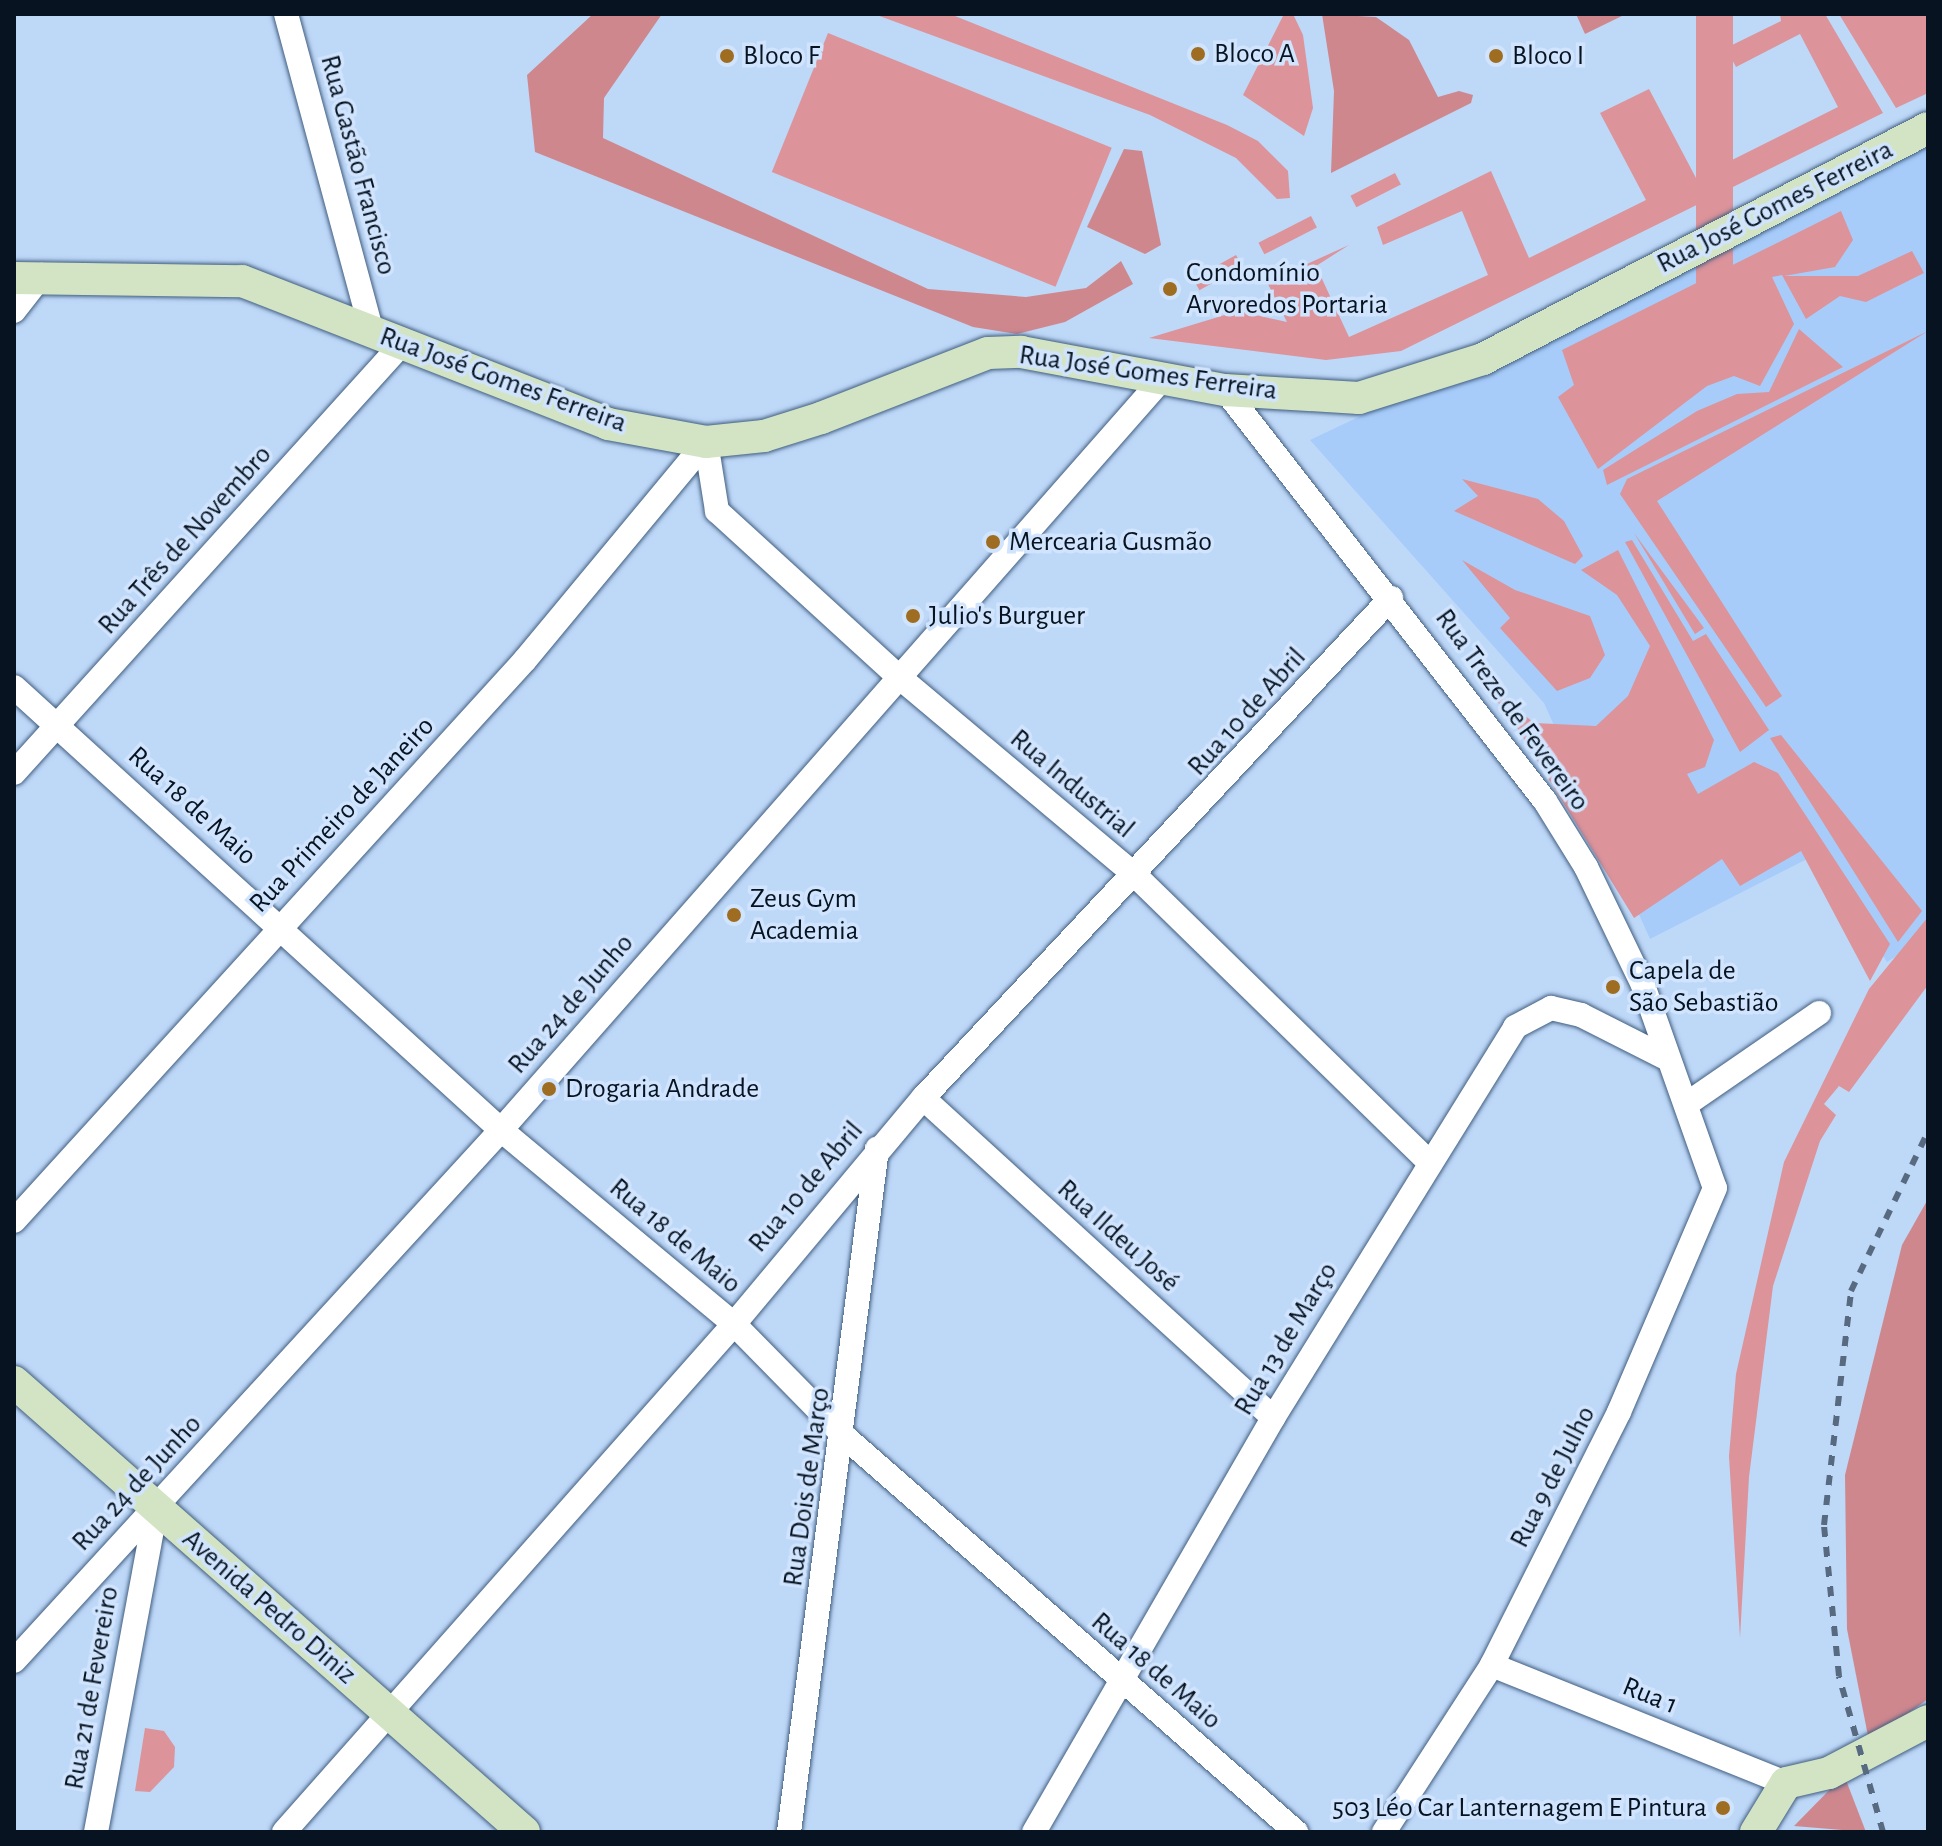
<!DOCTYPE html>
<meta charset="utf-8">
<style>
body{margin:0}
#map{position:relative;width:1942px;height:1846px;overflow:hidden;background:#bed8f8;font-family:"Alegreya Sans",sans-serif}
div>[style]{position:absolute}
.built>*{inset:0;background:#a7ccfa}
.green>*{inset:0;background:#dc939a;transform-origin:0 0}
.forest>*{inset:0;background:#cf878e}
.roads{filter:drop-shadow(0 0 2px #415e80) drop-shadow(0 0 2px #415e80)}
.street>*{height:24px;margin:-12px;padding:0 12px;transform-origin:12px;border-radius:12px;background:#fff}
.secondary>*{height:32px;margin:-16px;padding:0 16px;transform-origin:16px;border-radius:16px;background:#d3e4c5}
.rail>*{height:6px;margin-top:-3px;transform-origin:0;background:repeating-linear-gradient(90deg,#586a80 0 10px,transparent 0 20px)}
.dots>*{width:22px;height:22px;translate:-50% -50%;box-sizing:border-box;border:4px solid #d0e4fd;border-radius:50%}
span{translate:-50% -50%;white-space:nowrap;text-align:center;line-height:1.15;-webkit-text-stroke:7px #d0e4fd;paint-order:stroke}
.poi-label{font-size:28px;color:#071321}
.left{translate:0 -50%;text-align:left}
.right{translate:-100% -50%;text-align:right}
.street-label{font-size:28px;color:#071321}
.frame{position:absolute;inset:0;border:16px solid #071321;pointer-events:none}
</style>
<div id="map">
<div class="built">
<i style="clip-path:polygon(1928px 147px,1928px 936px,1887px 962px,1817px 854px,1650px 939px,1544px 703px,1310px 440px)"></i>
</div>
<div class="green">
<i style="clip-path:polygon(874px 14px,950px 14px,1227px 125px,1258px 141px,1288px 171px,1290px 198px,1277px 199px,1236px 158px,1150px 115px)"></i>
<i style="clip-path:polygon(1284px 14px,1293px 14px,1303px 35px,1313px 108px,1304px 136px,1243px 95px)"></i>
<i style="left:1696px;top:14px;width:37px;height:310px"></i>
<i style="clip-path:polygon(1780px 14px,1825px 14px,1883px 113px,1401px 351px,1326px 360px,1149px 338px,1238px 311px,1287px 322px,1267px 282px,1349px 245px,1316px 266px,1349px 337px,1488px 275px,1462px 211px,1383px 245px,1377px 227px,1491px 171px,1529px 258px,1646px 200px,1600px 113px,1649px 89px,1696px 178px,1838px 107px,1800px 34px,1736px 67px,1726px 48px,1781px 21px)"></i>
<i style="clip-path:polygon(1839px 14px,1928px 14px,1928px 93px,1896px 108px)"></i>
<i style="left:828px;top:33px;width:306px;height:150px;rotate:22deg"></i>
<i style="left:1395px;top:173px;width:13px;height:50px;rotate:63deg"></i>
<i style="clip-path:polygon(1841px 211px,1853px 240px,1835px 267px,1784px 276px,1858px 276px,1912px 251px,1924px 273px,1866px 302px,1840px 296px,1806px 319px,1782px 275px,1772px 277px,1794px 324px,1760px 386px,1734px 376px,1707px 386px,1598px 469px,1558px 397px,1574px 385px,1562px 350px)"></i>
<i style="left:1311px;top:216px;width:13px;height:59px;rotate:63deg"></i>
<i style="left:1236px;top:255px;width:13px;height:49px;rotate:61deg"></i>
<i style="clip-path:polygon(1799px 329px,1843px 367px,1607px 485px,1603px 470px,1697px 411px,1737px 394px,1769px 392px)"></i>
<i style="clip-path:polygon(1928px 331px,1657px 501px,1782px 696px,1766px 707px,1620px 494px,1627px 479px)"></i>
<i style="clip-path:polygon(1462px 479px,1538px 499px,1564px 521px,1583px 556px,1575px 564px,1454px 511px,1478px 496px)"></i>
<i style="clip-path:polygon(1634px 533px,1704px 628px,1695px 634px)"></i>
<i style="clip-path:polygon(1632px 540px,1693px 641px,1706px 634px,1769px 730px,1740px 752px,1625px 542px)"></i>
<i style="clip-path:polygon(1618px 550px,1714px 740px,1705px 767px,1687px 774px,1698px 794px,1754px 762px,1778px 773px,1890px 944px,1870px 981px,1801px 851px,1740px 886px,1722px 859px,1634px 918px,1513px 721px,1475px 674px,1534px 723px,1596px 726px,1628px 696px,1650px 646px,1617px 595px,1581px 570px)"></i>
<i style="clip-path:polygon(1462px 560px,1515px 590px,1590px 616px,1605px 655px,1590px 678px,1557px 691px,1500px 628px,1510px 618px)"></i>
<i style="clip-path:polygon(1781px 735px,1922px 911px,1898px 942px,1770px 738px)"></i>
<i style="clip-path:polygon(1928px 917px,1928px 985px,1849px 1092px,1839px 1086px,1824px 1104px,1836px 1115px,1820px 1141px,1773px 1286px,1749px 1477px,1740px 1638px,1729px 1456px,1736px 1374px,1784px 1162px,1869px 989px)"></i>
<i style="clip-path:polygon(145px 1728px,164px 1731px,175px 1747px,174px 1767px,150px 1792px,135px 1791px)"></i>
</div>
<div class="forest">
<i style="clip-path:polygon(593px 14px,662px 14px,604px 98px,603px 138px,928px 289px,1026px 297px,1086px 288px,1121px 261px,1133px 284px,1065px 322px,1017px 334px,973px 327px,535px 152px,527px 75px)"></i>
<i style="clip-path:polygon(1322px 14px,1376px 17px,1409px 40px,1438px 97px,1459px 91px,1473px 95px,1471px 103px,1331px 173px,1334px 91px)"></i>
<i style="clip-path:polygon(1576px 14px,1626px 14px,1585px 34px)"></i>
<i style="clip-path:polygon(1124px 149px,1142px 151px,1161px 245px,1145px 254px,1087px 227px)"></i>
<i style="clip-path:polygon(1928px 1199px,1928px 1699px,1869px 1741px,1847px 1629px,1845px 1475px,1902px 1245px)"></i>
<i style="clip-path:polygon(1844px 1775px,1866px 1832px,1794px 1826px)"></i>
</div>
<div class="roads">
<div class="street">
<i style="left:286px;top:14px;width:329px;rotate:74.9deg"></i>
<i style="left:14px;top:311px;width:46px;rotate:-52.1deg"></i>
<i style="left:1225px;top:390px;width:521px;rotate:52.1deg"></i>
<i style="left:1545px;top:801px;width:78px;rotate:58.2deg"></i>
<i style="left:1586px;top:867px;width:131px;rotate:64.2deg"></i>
<i style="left:1643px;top:985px;width:215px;rotate:70.5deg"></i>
<i style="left:1715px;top:1188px;width:244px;rotate:113.2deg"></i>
<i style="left:1619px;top:1412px;width:283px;rotate:116.7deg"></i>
<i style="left:1492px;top:1665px;width:199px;rotate:122.9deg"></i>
<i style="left:706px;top:442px;width:70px;rotate:80.9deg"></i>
<i style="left:717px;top:511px;width:246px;rotate:42.4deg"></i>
<i style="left:899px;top:677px;width:311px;rotate:40deg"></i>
<i style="left:1137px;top:877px;width:408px;rotate:44.3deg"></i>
<i style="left:14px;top:687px;width:658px;rotate:42.29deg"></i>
<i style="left:501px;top:1130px;width:303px;rotate:39.8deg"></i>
<i style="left:734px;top:1324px;width:158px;rotate:45.5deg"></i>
<i style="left:845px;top:1437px;width:600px;rotate:41.21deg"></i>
<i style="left:14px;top:773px;width:576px;rotate:-47.89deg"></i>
<i style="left:923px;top:1098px;width:474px;rotate:42.4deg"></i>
<i style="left:1688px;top:1103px;width:159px;rotate:-34.5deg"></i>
<i style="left:14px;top:1221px;width:759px;rotate:-47.67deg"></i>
<i style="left:525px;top:660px;width:283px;rotate:-50.3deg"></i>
<i style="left:14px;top:1661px;width:721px;rotate:-47.47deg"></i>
<i style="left:501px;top:1130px;width:1003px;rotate:-48.64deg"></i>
<i style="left:1492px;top:1665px;width:317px;rotate:21.9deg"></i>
<i style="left:96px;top:1832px;width:330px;rotate:-79.5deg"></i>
<i style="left:284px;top:1832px;width:679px;rotate:-48.46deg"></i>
<i style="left:734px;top:1324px;width:295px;rotate:-50.1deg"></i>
<i style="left:923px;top:1098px;width:685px;rotate:-46.89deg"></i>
<i style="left:789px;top:1832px;width:689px;rotate:-82.66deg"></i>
<i style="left:1034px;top:1832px;width:478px;rotate:-60deg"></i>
<i style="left:1273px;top:1418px;width:460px;rotate:-58.2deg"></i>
<i style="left:1515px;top:1027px;width:41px;rotate:-27.8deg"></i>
<i style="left:1551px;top:1008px;width:31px;rotate:13deg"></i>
<i style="left:1581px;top:1015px;width:93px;rotate:26.8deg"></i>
</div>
<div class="secondary">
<i style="left:14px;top:278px;width:228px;rotate:0.8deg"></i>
<i style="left:242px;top:281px;width:393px;rotate:21.3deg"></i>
<i style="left:608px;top:424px;width:100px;rotate:10.4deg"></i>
<i style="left:706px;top:442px;width:58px;rotate:-5.9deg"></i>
<i style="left:764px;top:436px;width:60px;rotate:-17.5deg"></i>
<i style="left:821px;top:418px;width:179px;rotate:-21.3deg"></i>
<i style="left:988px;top:353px;width:33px;rotate:-2deg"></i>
<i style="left:1021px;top:352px;width:208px;rotate:10.6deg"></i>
<i style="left:1225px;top:390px;width:134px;rotate:3.4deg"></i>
<i style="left:1359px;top:398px;width:130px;rotate:-17.5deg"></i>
<i style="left:1483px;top:359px;width:501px;rotate:-27.43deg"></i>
<i style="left:14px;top:1382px;width:680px;rotate:41.42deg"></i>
<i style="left:1756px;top:1832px;width:57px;rotate:-58.5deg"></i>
<i style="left:1786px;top:1783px;width:44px;rotate:-13.1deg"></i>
<i style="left:1829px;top:1773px;width:112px;rotate:-27.7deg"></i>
</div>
</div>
<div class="rail">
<i style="left:1883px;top:1832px;width:162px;rotate:-105.8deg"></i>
<i style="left:1839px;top:1676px;width:152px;rotate:-95.7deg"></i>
<i style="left:1824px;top:1525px;width:236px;rotate:-83.4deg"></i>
<i style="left:1851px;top:1291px;width:177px;rotate:-64.2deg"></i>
</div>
<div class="dots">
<i style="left:1198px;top:54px;background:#9f6d22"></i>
<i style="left:727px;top:56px;background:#9f6d22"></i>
<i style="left:1496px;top:56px;background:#9f6d22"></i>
<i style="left:1170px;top:289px;background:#9f6d22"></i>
<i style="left:993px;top:542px;background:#9f6d22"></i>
<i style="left:913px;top:616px;background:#9f6d22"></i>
<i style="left:734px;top:915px;background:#9f6d22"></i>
<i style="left:1613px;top:987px;background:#9f6d22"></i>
<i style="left:549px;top:1089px;background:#9f6d22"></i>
<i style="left:1723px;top:1808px;background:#9f6d22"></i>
</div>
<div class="poi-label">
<span class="left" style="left:1214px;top:54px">Bloco A</span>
<span class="left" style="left:743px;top:56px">Bloco F</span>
<span class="left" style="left:1512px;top:56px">Bloco I</span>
<span class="left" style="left:1186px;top:289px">Condomínio<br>Arvoredos Portaria</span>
<span class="left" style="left:1009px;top:542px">Mercearia Gusmão</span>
<span class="left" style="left:929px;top:616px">Julio's Burguer</span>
<span class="left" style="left:750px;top:915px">Zeus Gym<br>Academia</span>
<span class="left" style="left:1629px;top:987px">Capela de<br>São Sebastião</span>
<span class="left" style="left:565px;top:1089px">Drogaria Andrade</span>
<span class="right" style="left:1707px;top:1808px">503 Léo Car Lanternagem E Pintura</span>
</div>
<div class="street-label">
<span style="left:358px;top:165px;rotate:75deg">Rua Gastão Francisco</span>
<span style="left:1775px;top:207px;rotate:-27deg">Rua José Gomes Ferreira</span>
<span style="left:1148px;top:373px;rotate:8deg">Rua José Gomes Ferreira</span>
<span style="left:503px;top:380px;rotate:20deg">Rua José Gomes Ferreira</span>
<span style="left:185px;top:540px;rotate:-48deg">Rua Três de Novembro</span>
<span style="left:1512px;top:710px;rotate:54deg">Rua Treze de Fevereiro</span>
<span style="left:1247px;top:712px;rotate:-48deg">Rua 10 de Abril</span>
<span style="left:1072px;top:784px;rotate:40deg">Rua Industrial</span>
<span style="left:192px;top:806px;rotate:42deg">Rua 18 de Maio</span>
<span style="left:342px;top:815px;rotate:-47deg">Rua Primeiro de Janeiro</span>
<span style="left:571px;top:1004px;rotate:-49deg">Rua 24 de Junho</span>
<span style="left:806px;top:1187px;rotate:-50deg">Rua 10 de Abril</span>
<span style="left:675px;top:1236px;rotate:40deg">Rua 18 de Maio</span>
<span style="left:1118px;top:1236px;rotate:42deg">Rua Ildeu José</span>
<span style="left:1286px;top:1339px;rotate:-59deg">Rua 13 de Março</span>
<span style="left:1553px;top:1477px;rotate:-63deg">Rua 9 de Julho</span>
<span style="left:137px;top:1483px;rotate:-47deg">Rua 24 de Junho</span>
<span style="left:807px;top:1487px;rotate:-82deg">Rua Dois de Março</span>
<span style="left:269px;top:1607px;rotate:41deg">Avenida Pedro Diniz</span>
<span style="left:1156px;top:1671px;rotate:41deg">Rua 18 de Maio</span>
<span style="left:92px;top:1688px;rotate:-80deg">Rua 21 de Fevereiro</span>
<span style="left:1650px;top:1696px;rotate:22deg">Rua 1</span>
</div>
<div class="frame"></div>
</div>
